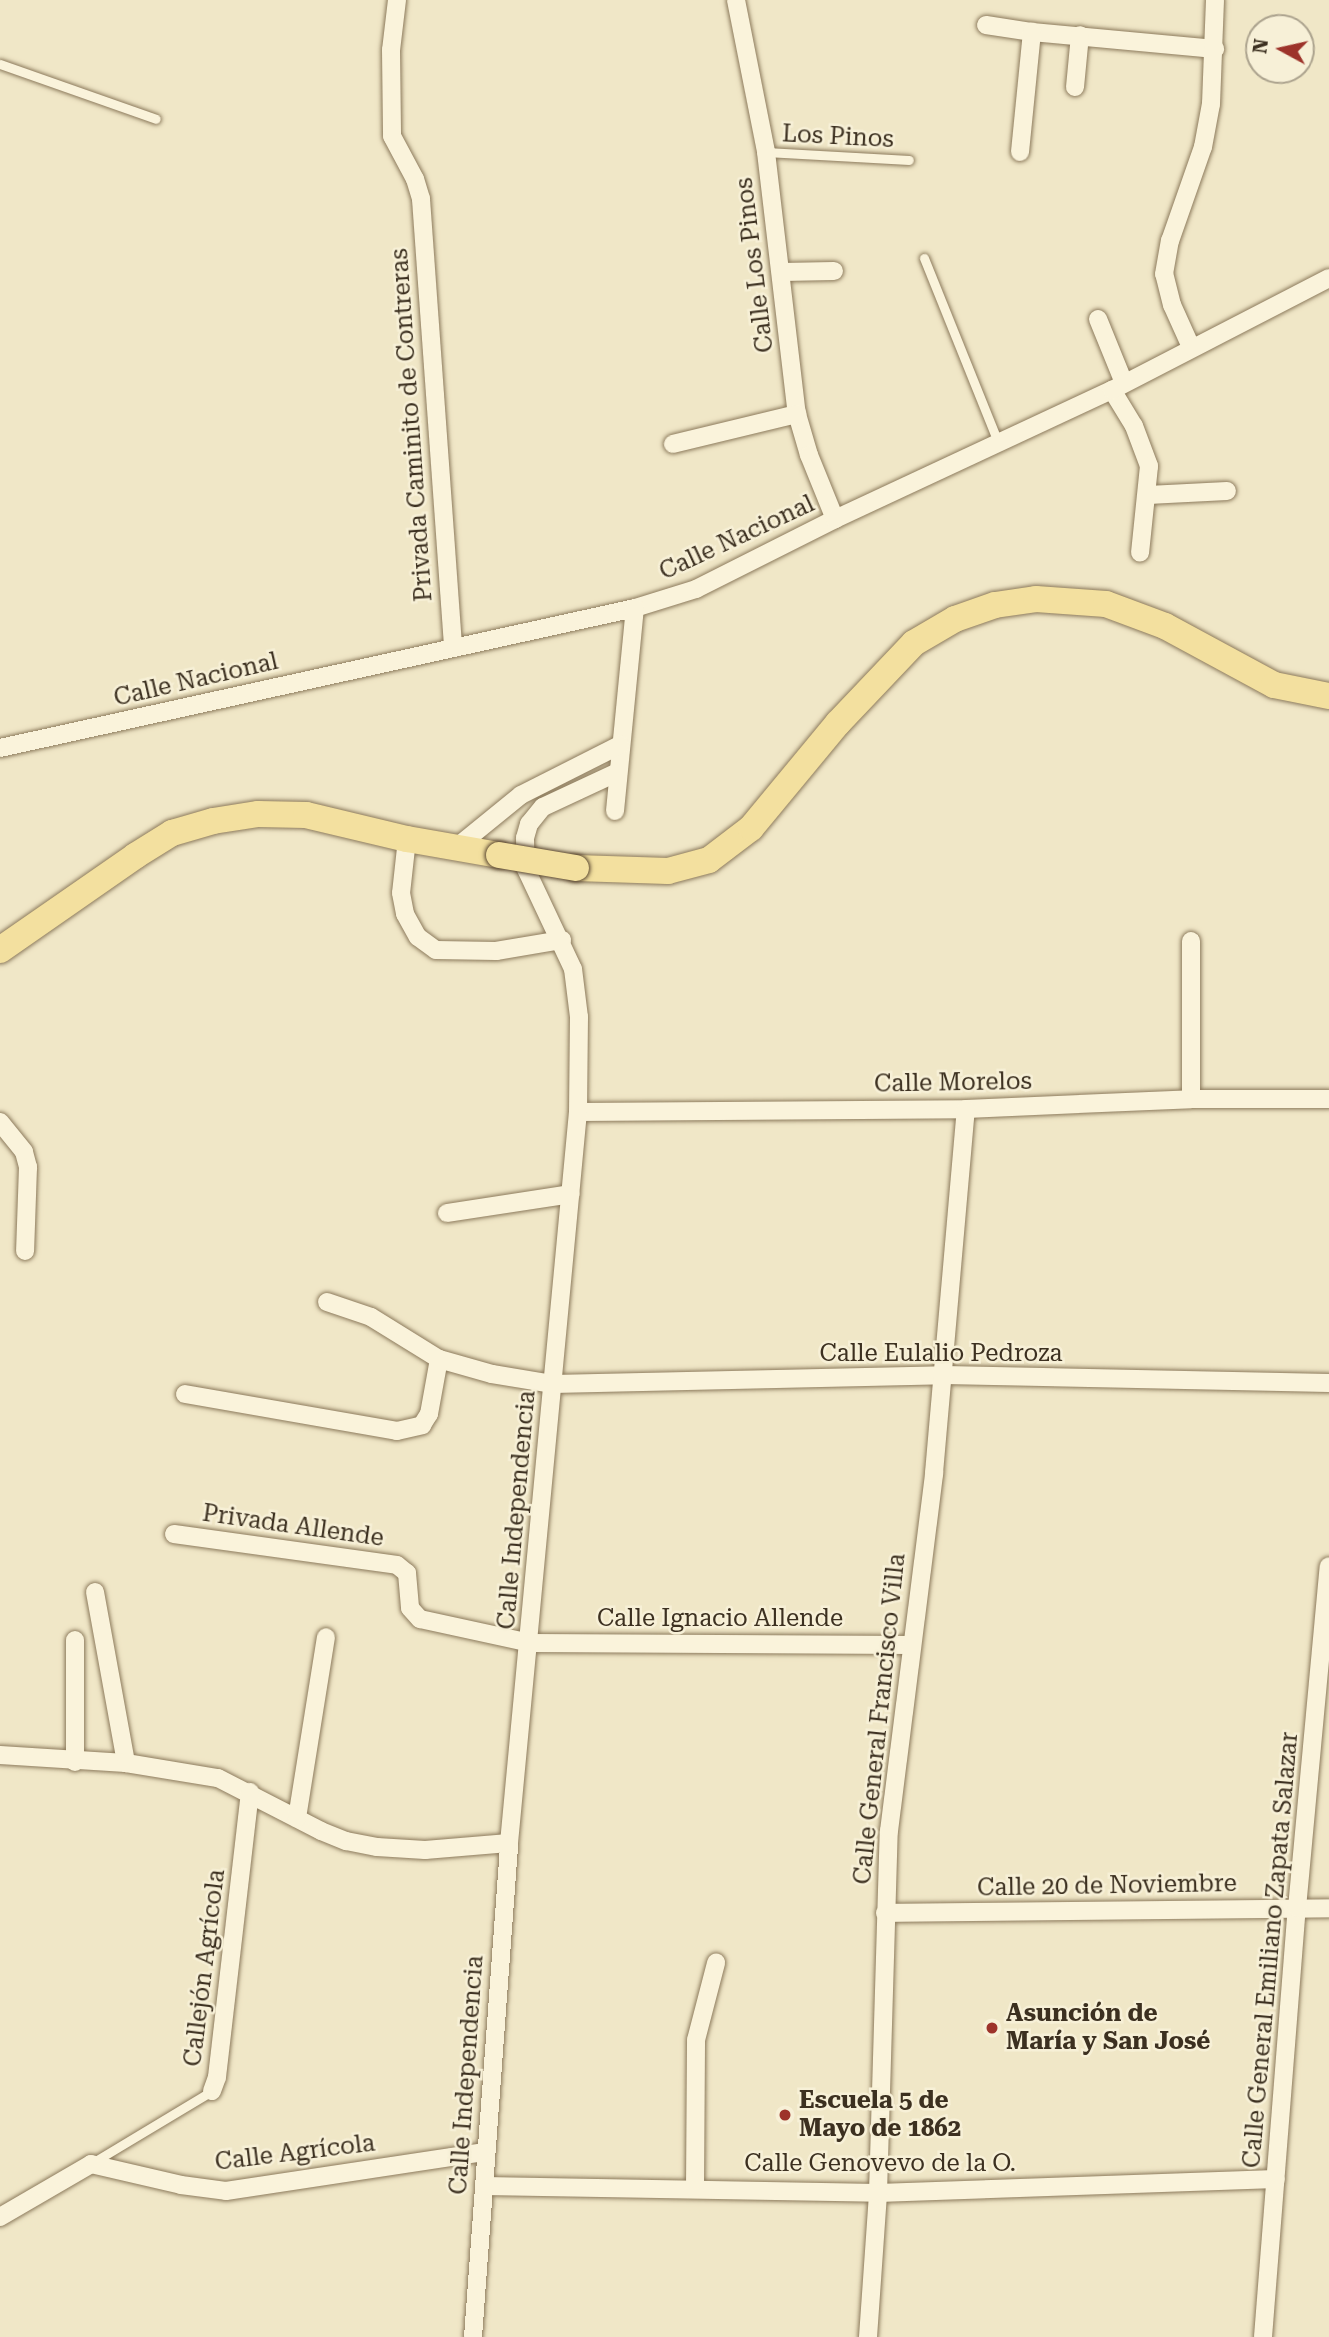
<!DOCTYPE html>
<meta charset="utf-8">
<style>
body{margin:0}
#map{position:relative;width:1329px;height:2337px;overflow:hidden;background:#f0e7c7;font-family:"Roboto Serif",serif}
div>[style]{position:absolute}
.roads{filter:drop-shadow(0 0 2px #8c7a5c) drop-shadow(0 0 2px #8c7a5c)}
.service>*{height:9px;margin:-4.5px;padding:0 4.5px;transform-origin:4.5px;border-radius:4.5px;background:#faf3db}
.minor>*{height:18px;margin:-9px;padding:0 9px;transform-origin:9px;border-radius:9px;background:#faf3db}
.primary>*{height:26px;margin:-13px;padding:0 13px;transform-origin:13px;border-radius:13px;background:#f3e09f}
.bridges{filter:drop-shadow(0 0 2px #5a4730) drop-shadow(0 0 2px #5a4730)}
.primary-bridge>*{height:26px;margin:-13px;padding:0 13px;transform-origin:13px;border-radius:13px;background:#f3e09f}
.dots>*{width:19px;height:19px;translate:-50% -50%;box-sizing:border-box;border:4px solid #f7f0d7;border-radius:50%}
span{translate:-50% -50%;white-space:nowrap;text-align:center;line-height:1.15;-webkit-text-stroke:5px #f7f0d7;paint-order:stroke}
.street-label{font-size:24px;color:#3c3020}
.poi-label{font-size:24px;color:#3c3020;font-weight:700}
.left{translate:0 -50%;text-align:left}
.north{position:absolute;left:1245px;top:14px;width:70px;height:70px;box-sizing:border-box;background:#f7f0d7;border:2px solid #aca38e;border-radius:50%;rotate:278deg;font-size:19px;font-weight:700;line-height:28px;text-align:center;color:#3c3020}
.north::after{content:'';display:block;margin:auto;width:24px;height:32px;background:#9d332a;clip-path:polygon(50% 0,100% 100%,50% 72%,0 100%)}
</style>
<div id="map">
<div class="roads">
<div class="service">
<i style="left:0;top:64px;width:165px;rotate:19.4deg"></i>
<i style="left:766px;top:152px;width:143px;rotate:3.2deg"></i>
<i style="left:924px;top:258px;width:198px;rotate:68.1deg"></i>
<i style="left:92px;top:2163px;width:140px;rotate:-31deg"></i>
</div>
<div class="minor">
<i style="left:397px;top:0;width:50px;rotate:96.8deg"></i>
<i style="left:391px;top:50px;width:86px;rotate:89.3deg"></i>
<i style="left:392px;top:136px;width:49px;rotate:61.9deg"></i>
<i style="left:415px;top:179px;width:21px;rotate:73deg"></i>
<i style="left:421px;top:199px;width:450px;rotate:85.9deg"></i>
<i style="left:736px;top:0;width:155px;rotate:78.8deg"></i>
<i style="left:766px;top:152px;width:264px;rotate:83.3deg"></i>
<i style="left:797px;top:414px;width:43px;rotate:73.7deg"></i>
<i style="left:809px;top:455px;width:69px;rotate:67.9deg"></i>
<i style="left:986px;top:25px;width:47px;rotate:8.7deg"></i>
<i style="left:1032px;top:32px;width:184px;rotate:5.3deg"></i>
<i style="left:1075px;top:87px;width:52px;rotate:-84.5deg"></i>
<i style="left:1020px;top:152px;width:121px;rotate:-84.3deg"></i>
<i style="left:782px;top:272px;width:52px;rotate:-1.1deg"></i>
<i style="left:1098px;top:319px;width:69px;rotate:67.9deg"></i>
<i style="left:1191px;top:347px;width:46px;rotate:-114.3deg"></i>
<i style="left:1172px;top:305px;width:32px;rotate:-104deg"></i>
<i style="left:1164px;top:274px;width:34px;rotate:-80deg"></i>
<i style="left:1170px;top:241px;width:100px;rotate:-70.7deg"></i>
<i style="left:1203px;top:147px;width:44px;rotate:-79.5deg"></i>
<i style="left:1211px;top:104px;width:104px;rotate:-87.8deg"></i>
<i style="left:1112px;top:390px;width:42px;rotate:58.6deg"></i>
<i style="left:1134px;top:426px;width:43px;rotate:69.4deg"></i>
<i style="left:1149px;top:466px;width:87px;rotate:95.9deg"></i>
<i style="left:673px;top:444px;width:128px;rotate:-13.6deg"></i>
<i style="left:1148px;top:495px;width:79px;rotate:-2.9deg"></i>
<i style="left:0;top:748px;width:650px;rotate:-12.43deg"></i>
<i style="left:635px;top:608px;width:64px;rotate:-17.3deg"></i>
<i style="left:696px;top:589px;width:156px;rotate:-26.7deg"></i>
<i style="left:835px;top:519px;width:306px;rotate:-25deg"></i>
<i style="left:1112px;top:390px;width:244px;rotate:-27.3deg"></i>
<i style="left:615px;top:811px;width:204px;rotate:-84.4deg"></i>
<i style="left:407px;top:839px;width:54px;rotate:96.3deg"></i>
<i style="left:401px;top:893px;width:21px;rotate:79deg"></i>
<i style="left:405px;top:914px;width:26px;rotate:61deg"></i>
<i style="left:418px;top:937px;width:22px;rotate:36deg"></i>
<i style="left:436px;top:950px;width:60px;rotate:1deg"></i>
<i style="left:496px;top:951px;width:67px;rotate:-9.5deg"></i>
<i style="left:457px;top:847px;width:82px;rotate:-39.1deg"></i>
<i style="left:521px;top:795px;width:111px;rotate:-26.8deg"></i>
<i style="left:1191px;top:1099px;width:158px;rotate:-90deg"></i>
<i style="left:578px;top:1112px;width:388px;rotate:-0.4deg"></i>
<i style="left:966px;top:1109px;width:225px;rotate:-2.5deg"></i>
<i style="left:1191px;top:1099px;width:138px"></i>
<i style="left:0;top:1122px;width:38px;rotate:51deg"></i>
<i style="left:24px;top:1152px;width:16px;rotate:75deg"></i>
<i style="left:28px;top:1167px;width:84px;rotate:92deg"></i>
<i style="left:447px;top:1213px;width:125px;rotate:-8.7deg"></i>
<i style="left:327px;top:1302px;width:46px;rotate:18.8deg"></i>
<i style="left:371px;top:1317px;width:80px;rotate:31.7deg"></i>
<i style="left:439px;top:1359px;width:55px;rotate:15.8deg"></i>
<i style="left:492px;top:1374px;width:62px;rotate:9.3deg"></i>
<i style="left:553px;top:1384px;width:391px;rotate:-1.3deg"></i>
<i style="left:944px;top:1375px;width:385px;rotate:1.2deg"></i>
<i style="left:185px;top:1394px;width:215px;rotate:9.9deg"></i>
<i style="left:397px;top:1431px;width:26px;rotate:-13deg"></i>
<i style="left:422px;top:1425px;width:13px;rotate:-58deg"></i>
<i style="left:429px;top:1414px;width:56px;rotate:-79.7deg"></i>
<i style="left:174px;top:1534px;width:225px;rotate:7.9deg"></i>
<i style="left:397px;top:1565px;width:13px;rotate:39deg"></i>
<i style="left:407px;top:1573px;width:35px;rotate:85deg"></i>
<i style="left:410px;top:1608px;width:15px;rotate:48deg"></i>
<i style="left:420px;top:1619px;width:113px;rotate:12.3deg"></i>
<i style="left:530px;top:1643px;width:381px;rotate:0.3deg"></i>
<i style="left:95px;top:1592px;width:174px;rotate:79.7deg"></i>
<i style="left:75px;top:1640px;width:122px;rotate:90deg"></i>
<i style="left:0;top:1755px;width:126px;rotate:3.6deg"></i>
<i style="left:126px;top:1763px;width:93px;rotate:9.3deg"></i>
<i style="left:218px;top:1778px;width:116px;rotate:27.2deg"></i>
<i style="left:321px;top:1831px;width:27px;rotate:22deg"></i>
<i style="left:346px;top:1841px;width:32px;rotate:11deg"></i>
<i style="left:377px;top:1847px;width:48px;rotate:3.6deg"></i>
<i style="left:425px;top:1850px;width:84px;rotate:-4.8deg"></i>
<i style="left:297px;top:1818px;width:183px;rotate:-80.9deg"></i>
<i style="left:885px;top:1913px;width:444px;rotate:-0.6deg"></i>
<i style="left:212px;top:2091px;width:15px;rotate:-70deg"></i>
<i style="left:217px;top:2077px;width:287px;rotate:-83.4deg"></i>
<i style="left:484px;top:2186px;width:394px;rotate:1deg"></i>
<i style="left:878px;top:2193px;width:398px;rotate:-2deg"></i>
<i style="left:695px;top:2188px;width:148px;rotate:-89.6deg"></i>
<i style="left:696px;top:2040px;width:80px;rotate:-75.4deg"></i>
<i style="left:0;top:2217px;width:105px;rotate:-30.2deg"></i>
<i style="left:91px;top:2164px;width:92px;rotate:13.1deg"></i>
<i style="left:181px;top:2185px;width:45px;rotate:7.6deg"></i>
<i style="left:226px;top:2191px;width:262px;rotate:-8.6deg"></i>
<i style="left:473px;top:2337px;width:495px;rotate:-85.8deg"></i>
<i style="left:509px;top:1843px;width:734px;rotate:-84.61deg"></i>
<i style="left:578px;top:1112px;width:95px;rotate:-89.4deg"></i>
<i style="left:579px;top:1017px;width:48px;rotate:-97.1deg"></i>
<i style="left:573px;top:969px;width:110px;rotate:-115.2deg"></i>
<i style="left:526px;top:869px;width:31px;rotate:-92deg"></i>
<i style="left:525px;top:838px;width:15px;rotate:-74deg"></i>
<i style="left:529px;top:824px;width:22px;rotate:-51deg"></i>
<i style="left:543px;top:807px;width:81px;rotate:-25deg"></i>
<i style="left:868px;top:2337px;width:144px;rotate:-86deg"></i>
<i style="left:878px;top:2193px;width:362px;rotate:-88.3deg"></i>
<i style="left:889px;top:1831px;width:361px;rotate:-82.8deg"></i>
<i style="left:934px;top:1473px;width:365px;rotate:-85deg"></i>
<i style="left:1263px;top:2337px;width:430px;rotate:-85.5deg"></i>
<i style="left:1297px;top:1908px;width:343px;rotate:-84.7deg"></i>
</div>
<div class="primary">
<i style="left:576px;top:868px;width:92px;rotate:1.9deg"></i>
<i style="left:668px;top:871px;width:42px;rotate:-15deg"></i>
<i style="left:709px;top:860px;width:53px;rotate:-37.3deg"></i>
<i style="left:751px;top:828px;width:136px;rotate:-50.4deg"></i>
<i style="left:838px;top:723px;width:110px;rotate:-46.5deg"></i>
<i style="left:914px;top:643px;width:48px;rotate:-30.3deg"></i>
<i style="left:955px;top:619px;width:42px;rotate:-19.3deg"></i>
<i style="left:995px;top:605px;width:41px;rotate:-8.3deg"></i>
<i style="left:1036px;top:599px;width:70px;rotate:4.1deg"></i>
<i style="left:1106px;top:604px;width:63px;rotate:20.4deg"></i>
<i style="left:1165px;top:626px;width:124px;rotate:28.4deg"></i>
<i style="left:1274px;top:685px;width:56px;rotate:11.3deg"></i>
<i style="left:0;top:950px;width:165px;rotate:-34.8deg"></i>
<i style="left:135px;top:856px;width:44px;rotate:-31.9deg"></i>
<i style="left:172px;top:833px;width:43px;rotate:-16.3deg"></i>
<i style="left:213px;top:821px;width:46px;rotate:-8.8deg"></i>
<i style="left:258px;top:814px;width:48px;rotate:1.2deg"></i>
<i style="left:306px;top:815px;width:104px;rotate:13.4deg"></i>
<i style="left:407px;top:839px;width:93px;rotate:9.9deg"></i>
</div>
</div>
<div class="bridges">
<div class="primary-bridge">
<i style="left:499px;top:855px;width:78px;rotate:9.6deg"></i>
</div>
</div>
<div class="dots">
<i style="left:992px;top:2028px;background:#9d332a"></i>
<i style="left:785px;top:2115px;background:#9d332a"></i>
</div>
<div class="street-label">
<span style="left:838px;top:137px;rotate:3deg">Los Pinos</span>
<span style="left:755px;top:265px;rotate:-97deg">Calle Los Pinos</span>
<span style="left:412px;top:425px;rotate:-94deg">Privada Caminito de Contreras</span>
<span style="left:737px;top:538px;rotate:-25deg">Calle Nacional</span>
<span style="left:196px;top:680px;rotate:-13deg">Calle Nacional</span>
<span style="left:953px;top:1083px;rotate:-1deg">Calle Morelos</span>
<span style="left:941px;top:1354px">Calle Eulalio Pedroza</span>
<span style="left:517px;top:1510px;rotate:-85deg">Calle Independencia</span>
<span style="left:293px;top:1526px;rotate:8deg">Privada Allende</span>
<span style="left:720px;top:1619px">Calle Ignacio Allende</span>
<span style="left:880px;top:1719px;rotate:-84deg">Calle General Francisco Villa</span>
<span style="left:1107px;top:1886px;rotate:-1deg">Calle 20 de Noviembre</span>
<span style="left:1271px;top:1950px;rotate:-85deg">Calle General Emiliano Zapata Salazar</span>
<span style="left:205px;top:1968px;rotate:-83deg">Callejón Agrícola</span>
<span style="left:467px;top:2075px;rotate:-86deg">Calle Independencia</span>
<span style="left:295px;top:2153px;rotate:-7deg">Calle Agrícola</span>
<span style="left:880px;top:2164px">Calle Genovevo de la O.</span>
</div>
<div class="poi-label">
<span class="left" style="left:1006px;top:2028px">Asunción de<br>María y San José</span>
<span class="left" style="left:799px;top:2115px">Escuela 5 de<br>Mayo de 1862</span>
</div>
<div class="north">N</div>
</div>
